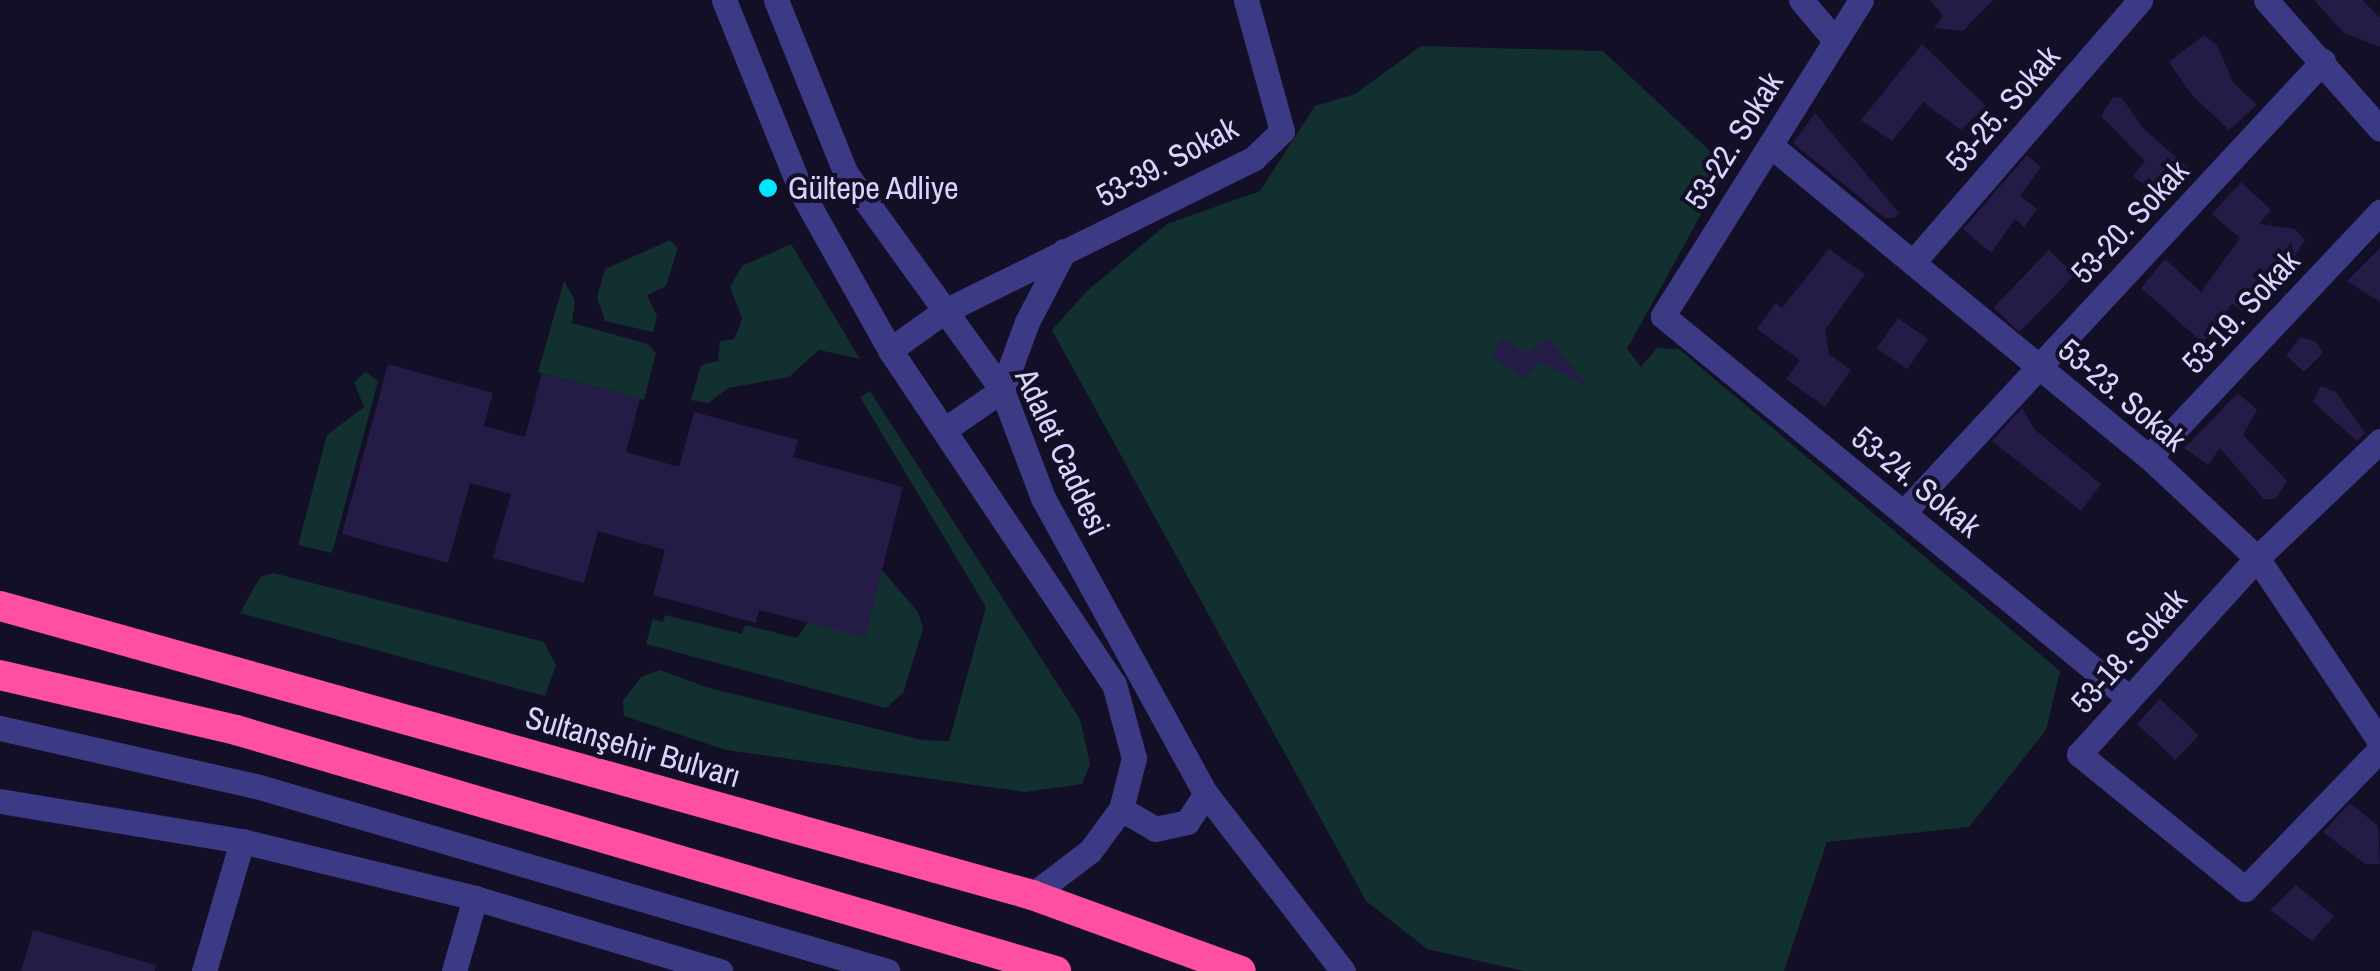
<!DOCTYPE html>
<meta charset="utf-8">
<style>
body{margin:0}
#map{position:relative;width:2380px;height:971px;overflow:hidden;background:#130f26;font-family:"Archivo Narrow",sans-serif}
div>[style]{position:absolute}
.green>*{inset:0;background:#12302f}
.building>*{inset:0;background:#241b47;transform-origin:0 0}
.street>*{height:25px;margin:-12.5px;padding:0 12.5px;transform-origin:12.5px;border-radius:12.5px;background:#3d3a85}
.highway>*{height:30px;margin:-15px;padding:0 15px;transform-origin:15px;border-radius:15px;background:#ff4fa3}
.dots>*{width:28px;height:28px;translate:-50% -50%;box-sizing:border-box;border:5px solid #130f26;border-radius:50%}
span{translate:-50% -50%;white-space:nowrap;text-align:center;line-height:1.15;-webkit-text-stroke:8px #130f26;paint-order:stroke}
.street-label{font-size:32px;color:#d9d4ff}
.poi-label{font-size:32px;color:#d9d4ff}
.left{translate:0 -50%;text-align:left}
</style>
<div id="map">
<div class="green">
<i style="clip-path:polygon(1421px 46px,1603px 51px,1727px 167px,1627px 349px,1641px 367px,1657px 348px,1679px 349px,2060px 671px,2046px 730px,1969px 827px,1827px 842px,1784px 971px,1524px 971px,1427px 949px,1366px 901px,1052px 330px,1087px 291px,1167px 224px,1260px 191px,1315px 106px,1355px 94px)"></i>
<i style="clip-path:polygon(670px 240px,678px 248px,666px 286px,647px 295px,657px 316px,653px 332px,605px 321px,597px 297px,605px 269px)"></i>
<i style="clip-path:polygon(791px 244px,860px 359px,819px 350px,789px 377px,728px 388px,708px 403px,691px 400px,701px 365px,718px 361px,720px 341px,734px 339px,739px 328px,742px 318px,730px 287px,742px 266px)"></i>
<i style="clip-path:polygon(564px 281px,575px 301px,572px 323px,648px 344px,656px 353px,644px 400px,538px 372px)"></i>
<i style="clip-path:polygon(366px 372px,378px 381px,332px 553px,298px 545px,327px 435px,364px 407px,354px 382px)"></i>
<i style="clip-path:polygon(870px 391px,1080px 719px,1090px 764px,1082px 784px,1025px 792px,726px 750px,624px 716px,623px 701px,641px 677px,660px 670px,709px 688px,922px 740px,949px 741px,986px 607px,860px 397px)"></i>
<i style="clip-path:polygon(882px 570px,918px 612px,923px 629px,903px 693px,886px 708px,646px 644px,653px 619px,663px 622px,665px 615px,742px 634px,745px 625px,797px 638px,808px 622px,864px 637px)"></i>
<i style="clip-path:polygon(273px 573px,544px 642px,556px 665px,545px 696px,240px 613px,260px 577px)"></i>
</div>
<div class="building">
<i style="clip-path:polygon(1930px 0,1993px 0,1963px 31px,1934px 28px,1943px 16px)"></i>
<i style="clip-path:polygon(2314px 0,2362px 0,2380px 18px,2380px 47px,2344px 33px)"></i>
<i style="clip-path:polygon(2204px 35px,2217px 45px,2233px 82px,2257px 105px,2229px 130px,2191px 94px,2169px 62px)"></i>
<i style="clip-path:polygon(1922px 44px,1986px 106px,1961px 130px,1923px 102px,1892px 141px,1861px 120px)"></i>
<i style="clip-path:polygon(2113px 97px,2122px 98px,2144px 129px,2190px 169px,2164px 201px,2133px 176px,2145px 161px,2101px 116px)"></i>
<i style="clip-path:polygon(1815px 113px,1899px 213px,1894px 218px,1885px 218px,1793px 143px)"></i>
<i style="clip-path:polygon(2027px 155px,2041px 167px,2020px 196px,2037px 209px,2024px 227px,2015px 219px,1991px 253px,1963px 229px)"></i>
<i style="clip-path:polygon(2241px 182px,2271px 210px,2259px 224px,2295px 229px,2305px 240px,2286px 270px,2282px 267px,2245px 313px,2232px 304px,2203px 343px,2141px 288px,2165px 259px,2201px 292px,2240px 238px,2212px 214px)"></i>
<i style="clip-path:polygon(2380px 248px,2380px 302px,2347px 281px)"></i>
<i style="clip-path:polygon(1829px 249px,1865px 274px,1825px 330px,1829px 354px,1851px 370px,1825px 407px,1786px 379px,1800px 360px,1757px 329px,1776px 303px,1782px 308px)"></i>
<i style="left:2049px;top:250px;width:36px;height:80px;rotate:44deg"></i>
<i style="left:1898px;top:318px;width:37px;height:37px;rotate:35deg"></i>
<i style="clip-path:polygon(2301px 337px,2316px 342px,2323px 353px,2304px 372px,2286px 355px)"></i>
<i style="clip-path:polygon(1503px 338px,1526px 353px,1548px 338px,1589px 387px,1540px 362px,1524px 379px,1491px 355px)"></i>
<i style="clip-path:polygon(388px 364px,493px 393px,484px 426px,525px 437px,542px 373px,640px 399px,626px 452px,679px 467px,694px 412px,798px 440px,793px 457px,903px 487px,865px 637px,759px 610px,756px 623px,653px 595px,665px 550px,598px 531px,584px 583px,493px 558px,511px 494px,470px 483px,448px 563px,342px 534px)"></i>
<i style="clip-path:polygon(2321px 386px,2336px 392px,2365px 433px,2357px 441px,2313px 402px)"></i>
<i style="clip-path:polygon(2238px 393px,2257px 410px,2243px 435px,2287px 481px,2276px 498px,2265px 500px,2220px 448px,2208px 465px,2184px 448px)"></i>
<i style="clip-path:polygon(2022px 408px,2035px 430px,2101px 484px,2081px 511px,1992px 441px)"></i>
<i style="left:2160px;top:699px;width:53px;height:34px;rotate:43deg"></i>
<i style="clip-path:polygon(2350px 803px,2378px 826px,2380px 864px,2365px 864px,2323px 832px)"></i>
<i style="clip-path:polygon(2296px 885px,2334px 916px,2312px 941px,2270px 910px)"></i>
<i style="clip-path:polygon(33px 930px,156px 965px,155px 971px,21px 971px)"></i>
</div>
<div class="street">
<i style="left:724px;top:0;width:208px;rotate:68deg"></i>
<i style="left:802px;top:193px;width:180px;rotate:60.7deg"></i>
<i style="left:890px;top:350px;width:402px;rotate:56.2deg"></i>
<i style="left:1114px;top:684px;width:77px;rotate:74.9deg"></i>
<i style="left:1134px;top:758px;width:53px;rotate:104.3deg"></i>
<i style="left:1121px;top:809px;width:52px;rotate:126.4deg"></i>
<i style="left:1090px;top:851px;width:73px;rotate:142.8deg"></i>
<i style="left:776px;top:0;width:185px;rotate:68.1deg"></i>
<i style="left:845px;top:172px;width:269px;rotate:54.2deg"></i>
<i style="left:1002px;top:390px;width:116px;rotate:69.2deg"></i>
<i style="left:1043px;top:498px;width:338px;rotate:61.2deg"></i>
<i style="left:1206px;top:794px;width:224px;rotate:52.3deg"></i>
<i style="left:1801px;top:0;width:52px;rotate:49.6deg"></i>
<i style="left:1861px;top:0;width:373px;rotate:122.1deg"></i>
<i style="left:1663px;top:316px;width:603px;rotate:39.34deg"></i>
<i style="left:2266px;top:0;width:172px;rotate:48.5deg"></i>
<i style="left:1770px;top:145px;width:491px;rotate:39.5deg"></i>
<i style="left:2149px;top:457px;width:148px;rotate:43.1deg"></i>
<i style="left:2257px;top:558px;width:221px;rotate:56.2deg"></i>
<i style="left:1915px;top:260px;width:344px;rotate:-49.1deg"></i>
<i style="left:890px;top:350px;width:65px;rotate:-35.6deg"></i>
<i style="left:943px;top:312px;width:347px;rotate:-26.3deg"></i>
<i style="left:1254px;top:158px;width:39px;rotate:-44deg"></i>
<i style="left:1282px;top:131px;width:136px;rotate:-105.4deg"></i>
<i style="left:944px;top:430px;width:70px;rotate:-34.6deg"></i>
<i style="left:1002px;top:390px;width:72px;rotate:-69.8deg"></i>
<i style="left:1027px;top:322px;width:80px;rotate:-62.5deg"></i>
<i style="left:2380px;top:441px;width:170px;rotate:136.4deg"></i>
<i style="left:2257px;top:558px;width:265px;rotate:132.2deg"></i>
<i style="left:2079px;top:754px;width:214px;rotate:39.1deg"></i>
<i style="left:2245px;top:889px;width:194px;rotate:-46deg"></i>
<i style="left:2149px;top:457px;width:337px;rotate:-46.7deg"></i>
<i style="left:1903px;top:513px;width:617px;rotate:-47.1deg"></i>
<i style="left:0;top:728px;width:262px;rotate:12.8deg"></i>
<i style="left:256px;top:786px;width:658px;rotate:16.34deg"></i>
<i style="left:0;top:801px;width:245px;rotate:9.4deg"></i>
<i style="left:242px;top:841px;width:240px;rotate:13.7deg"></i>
<i style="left:475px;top:898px;width:256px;rotate:16.6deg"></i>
<i style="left:1121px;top:809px;width:39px;rotate:30deg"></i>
<i style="left:1155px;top:829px;width:33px;rotate:-12deg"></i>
<i style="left:1187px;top:822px;width:34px;rotate:-56deg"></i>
<i style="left:204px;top:971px;width:135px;rotate:-73.7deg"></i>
<i style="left:454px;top:971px;width:76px;rotate:-74deg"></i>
</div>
<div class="highway">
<i style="left:0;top:606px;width:1072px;rotate:15.64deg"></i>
<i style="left:1032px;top:895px;width:222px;rotate:20deg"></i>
<i style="left:0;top:675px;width:242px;rotate:13.1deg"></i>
<i style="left:236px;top:730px;width:855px;rotate:16.38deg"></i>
</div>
<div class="dots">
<i style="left:768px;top:188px;background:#00e5ff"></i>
</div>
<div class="street-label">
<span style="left:2003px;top:109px;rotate:-49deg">53-25. Sokak</span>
<span style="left:1734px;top:141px;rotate:-58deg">53-22. Sokak</span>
<span style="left:1167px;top:162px;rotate:-28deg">53-39. Sokak</span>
<span style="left:2130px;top:222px;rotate:-47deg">53-20. Sokak</span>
<span style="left:2241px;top:312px;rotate:-47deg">53-19. Sokak</span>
<span style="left:2122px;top:395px;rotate:40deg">53-23. Sokak</span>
<span style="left:1062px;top:452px;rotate:65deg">Adalet Caddesi</span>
<span style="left:1916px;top:482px;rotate:39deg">53-24. Sokak</span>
<span style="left:2129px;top:651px;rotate:-48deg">53-18. Sokak</span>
<span style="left:633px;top:747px;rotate:16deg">Sultanşehir Bulvarı</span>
</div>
<div class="poi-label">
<span class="left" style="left:788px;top:188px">Gültepe Adliye</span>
</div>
</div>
